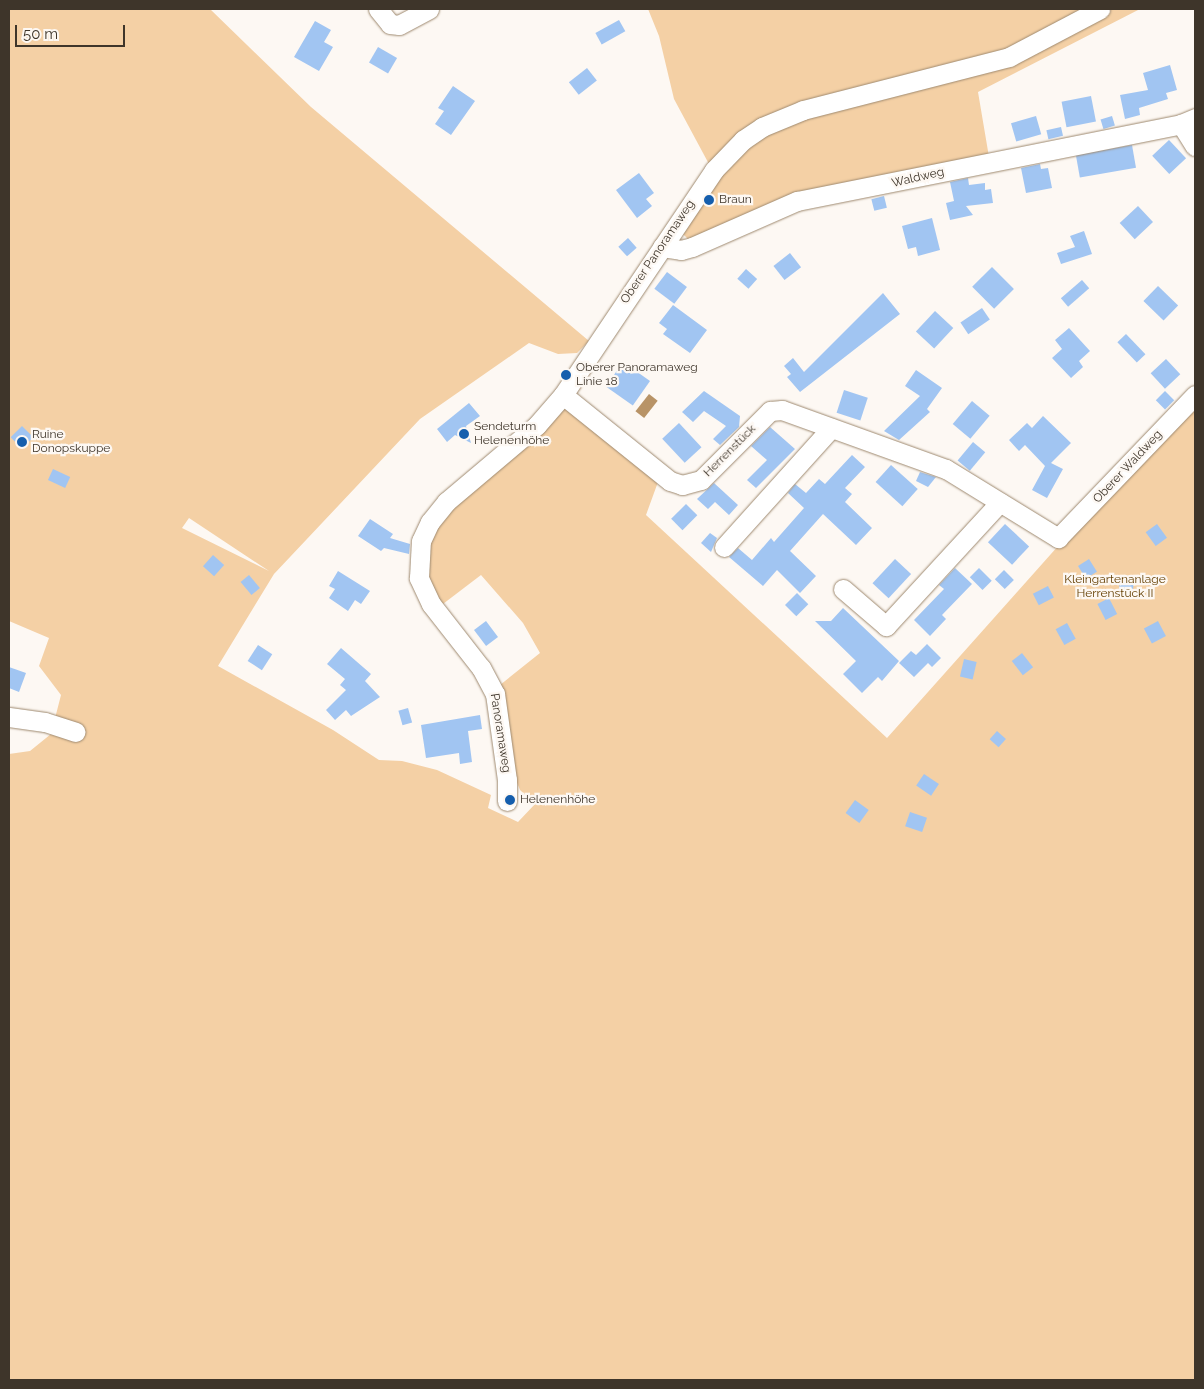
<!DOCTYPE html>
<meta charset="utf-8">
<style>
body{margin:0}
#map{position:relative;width:1204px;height:1389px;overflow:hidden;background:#fdf8f3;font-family:Raleway,sans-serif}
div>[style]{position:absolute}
.green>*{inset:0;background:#f4d0a5}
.water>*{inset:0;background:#b89366;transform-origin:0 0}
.building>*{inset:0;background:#a1c5f2;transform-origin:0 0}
.roads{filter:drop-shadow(0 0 1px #9e896f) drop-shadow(0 0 1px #9e896f)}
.minor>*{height:19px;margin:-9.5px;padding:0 9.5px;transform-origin:9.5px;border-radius:9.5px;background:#fff}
.dots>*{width:14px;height:14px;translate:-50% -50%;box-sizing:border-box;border:2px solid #fdf8f3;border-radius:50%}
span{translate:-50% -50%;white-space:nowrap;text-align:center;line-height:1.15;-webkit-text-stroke:4.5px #fdf8f3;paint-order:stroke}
.street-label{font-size:12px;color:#3e352a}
.poi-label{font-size:12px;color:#3e352a}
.left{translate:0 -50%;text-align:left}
.park-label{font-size:12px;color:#643f03}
.frame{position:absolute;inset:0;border:10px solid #3e352a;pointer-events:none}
.scale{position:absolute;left:15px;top:25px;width:110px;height:22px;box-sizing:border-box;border:2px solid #3e352a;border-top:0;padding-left:6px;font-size:15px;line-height:18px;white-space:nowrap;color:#3e352a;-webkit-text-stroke:4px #fdf8f3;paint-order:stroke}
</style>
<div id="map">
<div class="green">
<i style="clip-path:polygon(evenodd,9px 9px,210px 9px,311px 107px,589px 341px,577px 353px,558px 354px,529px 343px,420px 419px,274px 574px,218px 666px,333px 730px,379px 760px,402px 761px,437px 770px,491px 795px,488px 808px,518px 822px,535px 804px,520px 790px,514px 775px,495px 689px,540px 653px,523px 623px,481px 575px,439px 607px,426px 580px,428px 540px,464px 492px,568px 405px,658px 482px,646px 515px,887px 738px,1075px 527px,1195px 406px,1195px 1380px,9px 1380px,9px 754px,30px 751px,51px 734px,61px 695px,39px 666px,49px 638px,9px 621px,9px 9px,189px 518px,269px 571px,182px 528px,189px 518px)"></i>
<i style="clip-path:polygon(648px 9px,1140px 9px,978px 92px,989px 157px,885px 180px,691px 242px,682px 233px,717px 179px,674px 99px,659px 36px)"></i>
</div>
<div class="water">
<i style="left:649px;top:394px;width:11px;height:22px;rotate:38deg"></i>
</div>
<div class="building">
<i style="left:619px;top:20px;width:13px;height:27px;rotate:61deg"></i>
<i style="clip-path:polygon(315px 21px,331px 30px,324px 42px,333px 47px,319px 71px,294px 57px)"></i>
<i style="left:378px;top:47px;width:22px;height:18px;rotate:30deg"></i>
<i style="clip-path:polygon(1170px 65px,1177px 90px,1166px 93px,1168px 99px,1139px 108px,1140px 115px,1125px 119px,1120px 95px,1148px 90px,1143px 73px)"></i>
<i style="left:587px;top:68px;width:16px;height:23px;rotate:52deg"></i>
<i style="clip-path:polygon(453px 86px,475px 101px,451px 135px,435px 124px,444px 111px,438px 108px)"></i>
<i style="left:1091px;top:96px;width:26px;height:30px;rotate:79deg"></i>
<i style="left:1036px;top:116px;width:19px;height:26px;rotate:74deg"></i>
<i style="left:1112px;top:116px;width:10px;height:12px;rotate:73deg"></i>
<i style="left:1061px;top:127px;width:9px;height:15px;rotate:77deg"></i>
<i style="left:1169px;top:140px;width:25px;height:23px;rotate:47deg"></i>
<i style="left:1132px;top:145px;width:23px;height:57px;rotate:80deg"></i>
<i style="clip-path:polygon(1040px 164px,1041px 169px,1048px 168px,1052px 188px,1026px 193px,1021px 168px)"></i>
<i style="clip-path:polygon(639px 173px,654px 193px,646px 199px,652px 206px,637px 218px,616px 190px)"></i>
<i style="clip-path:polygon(968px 178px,969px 185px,985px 183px,985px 190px,991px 189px,993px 203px,966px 206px,973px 215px,950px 220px,946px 203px,954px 201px,950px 182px)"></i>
<i style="left:884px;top:196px;width:12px;height:13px;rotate:76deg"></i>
<i style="left:1138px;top:206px;width:22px;height:25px;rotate:47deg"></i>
<i style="clip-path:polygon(932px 218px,940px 250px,918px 256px,916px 247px,908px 249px,902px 226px)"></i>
<i style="clip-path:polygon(1084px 231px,1092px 254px,1061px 264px,1057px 253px,1075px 247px,1070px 236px)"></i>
<i style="left:628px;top:238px;width:13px;height:13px;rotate:48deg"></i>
<i style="left:790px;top:253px;width:18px;height:21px;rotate:52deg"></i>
<i style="left:992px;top:267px;width:31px;height:28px;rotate:45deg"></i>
<i style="left:746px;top:269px;width:15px;height:13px;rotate:42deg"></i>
<i style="left:667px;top:272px;width:25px;height:21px;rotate:37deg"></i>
<i style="left:1082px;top:280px;width:11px;height:28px;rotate:49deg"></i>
<i style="left:1158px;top:286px;width:28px;height:21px;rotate:44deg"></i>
<i style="clip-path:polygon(883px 293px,900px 314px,800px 392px,787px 377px,791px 374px,784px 366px,793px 358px,804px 372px)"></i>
<i style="clip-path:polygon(673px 305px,707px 330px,690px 353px,663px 334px,667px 329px,659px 323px)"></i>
<i style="left:982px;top:308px;width:14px;height:26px;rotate:56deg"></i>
<i style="left:935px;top:311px;width:25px;height:28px;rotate:43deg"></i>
<i style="clip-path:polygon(1069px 328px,1090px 351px,1079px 361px,1083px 367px,1071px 378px,1052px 358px,1062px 349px,1055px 340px)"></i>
<i style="left:1126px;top:334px;width:28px;height:12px;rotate:46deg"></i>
<i style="left:1166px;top:359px;width:21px;height:21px;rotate:47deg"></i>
<i style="left:623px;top:362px;width:33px;height:30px;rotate:35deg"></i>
<i style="clip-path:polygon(916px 370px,942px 388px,927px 409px,930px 412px,899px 440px,884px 431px,920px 396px,905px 386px)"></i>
<i style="left:844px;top:390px;width:25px;height:24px;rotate:18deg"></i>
<i style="clip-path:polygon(704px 391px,740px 416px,739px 427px,720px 445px,713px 439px,726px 426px,704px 411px,693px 422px,682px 412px)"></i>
<i style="left:1165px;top:391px;width:13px;height:13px;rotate:45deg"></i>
<i style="left:972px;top:401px;width:23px;height:30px;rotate:40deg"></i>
<i style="clip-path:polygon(469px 403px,480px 416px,466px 426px,471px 443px,455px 435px,447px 442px,437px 429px)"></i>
<i style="clip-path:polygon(1043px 416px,1071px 443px,1051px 463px,1063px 469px,1047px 498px,1032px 490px,1045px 466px,1025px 445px,1019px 451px,1009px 440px,1027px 423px,1032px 428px)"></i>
<i style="left:679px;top:423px;width:33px;height:23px;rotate:47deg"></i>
<i style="left:22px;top:426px;width:16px;height:16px;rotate:45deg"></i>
<i style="clip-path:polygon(770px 427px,795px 449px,756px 488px,747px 480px,767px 460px,751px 446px)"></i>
<i style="left:973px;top:442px;width:16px;height:24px;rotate:40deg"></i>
<i style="clip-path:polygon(852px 455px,865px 467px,845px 488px,852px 494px,845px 502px,872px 528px,856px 545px,823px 514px,790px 551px,816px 576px,800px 593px,777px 570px,763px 586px,729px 557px,738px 548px,752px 560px,771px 538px,774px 542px,804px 508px,788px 493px,795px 484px,806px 493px,819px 479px,825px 484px)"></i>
<i style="left:891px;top:465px;width:36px;height:23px;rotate:42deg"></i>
<i style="left:53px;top:469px;width:19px;height:12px;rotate:25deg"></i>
<i style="clip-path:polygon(920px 472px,936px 477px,928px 487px,916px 481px)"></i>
<i style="clip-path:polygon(714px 483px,738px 505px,729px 515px,715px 502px,708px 509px,697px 499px)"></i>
<i style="left:686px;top:504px;width:16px;height:21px;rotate:45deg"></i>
<i style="clip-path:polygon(370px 519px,393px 534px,390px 538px,410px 544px,409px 554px,384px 548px,381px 551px,358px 536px)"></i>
<i style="left:1005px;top:524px;width:33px;height:25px;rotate:43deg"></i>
<i style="left:1157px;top:524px;width:17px;height:14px;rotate:54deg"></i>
<i style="clip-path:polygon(710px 533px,717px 538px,711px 552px,701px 543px)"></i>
<i style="left:213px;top:555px;width:15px;height:15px;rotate:42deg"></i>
<i style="left:895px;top:559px;width:22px;height:33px;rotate:43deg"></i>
<i style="left:1089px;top:559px;width:15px;height:13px;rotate:58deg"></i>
<i style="clip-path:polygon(955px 568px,972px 584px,942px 615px,946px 619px,930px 636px,914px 620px,944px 589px,939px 585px)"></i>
<i style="left:979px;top:568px;width:18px;height:13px;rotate:45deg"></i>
<i style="left:1004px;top:570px;width:14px;height:13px;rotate:45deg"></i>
<i style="clip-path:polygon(338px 571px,370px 591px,361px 604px,355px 600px,348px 611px,329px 598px,335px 589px,329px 586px)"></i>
<i style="left:249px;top:575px;width:17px;height:11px;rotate:50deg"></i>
<i style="left:1120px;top:581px;width:14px;height:13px;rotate:8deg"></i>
<i style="left:1048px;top:586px;width:13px;height:17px;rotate:63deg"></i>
<i style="left:797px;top:593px;width:16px;height:17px;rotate:45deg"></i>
<i style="left:1109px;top:598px;width:18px;height:13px;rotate:63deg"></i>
<i style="clip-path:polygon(843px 608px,899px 661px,882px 681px,878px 677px,862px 693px,843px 674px,856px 661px,815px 621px,831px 621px)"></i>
<i style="left:486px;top:621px;width:20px;height:15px;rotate:53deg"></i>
<i style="left:1158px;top:621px;width:17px;height:16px;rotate:62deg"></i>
<i style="left:1067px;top:623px;width:18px;height:13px;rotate:61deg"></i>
<i style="clip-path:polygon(927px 644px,941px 658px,932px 667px,928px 663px,914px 677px,899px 663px,911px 651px,916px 655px)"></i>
<i style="left:258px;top:645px;width:17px;height:19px;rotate:33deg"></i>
<i style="clip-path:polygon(341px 648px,371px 674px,365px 681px,380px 697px,351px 716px,346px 710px,335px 720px,326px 710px,346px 690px,340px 685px,345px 679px,327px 664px)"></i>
<i style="left:1022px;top:653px;width:18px;height:13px;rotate:52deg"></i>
<i style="left:964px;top:659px;width:13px;height:18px;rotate:13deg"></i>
<i style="clip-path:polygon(9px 667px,26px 673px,19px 692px,9px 688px)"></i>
<i style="left:408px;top:708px;width:15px;height:10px;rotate:74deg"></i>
<i style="clip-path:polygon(480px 715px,482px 729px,468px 731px,472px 762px,460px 764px,459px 753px,426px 758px,421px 725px)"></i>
<i style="left:997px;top:731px;width:12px;height:11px;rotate:42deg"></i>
<i style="left:924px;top:774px;width:18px;height:14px;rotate:34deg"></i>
<i style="left:855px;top:800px;width:17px;height:16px;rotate:36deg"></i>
<i style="left:910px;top:812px;width:18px;height:15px;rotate:19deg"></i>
</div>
<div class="roads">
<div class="minor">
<i style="left:378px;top:9px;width:19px;rotate:51deg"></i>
<i style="left:390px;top:24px;width:9px;rotate:6deg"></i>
<i style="left:399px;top:25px;width:34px;rotate:-28deg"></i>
<i style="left:1181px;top:124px;width:26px;rotate:58deg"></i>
<i style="left:662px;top:247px;width:19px;rotate:9deg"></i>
<i style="left:681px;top:250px;width:11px;rotate:-15deg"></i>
<i style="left:692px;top:247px;width:115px;rotate:-23.7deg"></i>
<i style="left:797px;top:201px;width:392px;rotate:-11.3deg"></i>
<i style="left:1181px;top:124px;width:15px;rotate:-23deg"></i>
<i style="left:563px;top:395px;width:137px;rotate:38.8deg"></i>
<i style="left:670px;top:481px;width:13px;rotate:18deg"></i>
<i style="left:682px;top:485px;width:20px;rotate:-15deg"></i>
<i style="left:701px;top:480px;width:98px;rotate:-45deg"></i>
<i style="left:770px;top:411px;width:12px;rotate:-5deg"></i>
<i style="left:782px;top:410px;width:174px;rotate:19.8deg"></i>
<i style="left:946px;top:469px;width:132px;rotate:31.6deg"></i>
<i style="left:1058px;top:538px;width:198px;rotate:-46.2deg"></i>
<i style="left:724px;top:547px;width:160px;rotate:-48deg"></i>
<i style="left:843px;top:589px;width:57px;rotate:40.7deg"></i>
<i style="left:886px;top:626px;width:168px;rotate:-47.4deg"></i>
<i style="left:9px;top:717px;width:36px;rotate:8deg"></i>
<i style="left:45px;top:722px;width:32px;rotate:18deg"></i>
<i style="left:507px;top:801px;width:21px;rotate:-90deg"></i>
<i style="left:507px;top:780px;width:87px;rotate:-97.9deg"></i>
<i style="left:495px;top:694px;width:30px;rotate:-118deg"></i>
<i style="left:481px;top:668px;width:81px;rotate:-128deg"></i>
<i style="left:431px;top:604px;width:29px;rotate:-115deg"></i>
<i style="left:419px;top:578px;width:37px;rotate:-87deg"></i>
<i style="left:421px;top:541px;width:21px;rotate:-65deg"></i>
<i style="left:430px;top:522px;width:26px;rotate:-51deg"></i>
<i style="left:446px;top:502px;width:119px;rotate:-40.2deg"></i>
<i style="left:537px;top:425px;width:40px;rotate:-49deg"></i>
<i style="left:563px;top:395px;width:271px;rotate:-56.1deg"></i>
<i style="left:714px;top:170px;width:42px;rotate:-46deg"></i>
<i style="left:743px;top:140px;width:23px;rotate:-34deg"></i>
<i style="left:762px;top:127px;width:44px;rotate:-22.5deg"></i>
<i style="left:803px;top:110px;width:213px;rotate:-14.4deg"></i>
<i style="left:1009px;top:57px;width:103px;rotate:-27.8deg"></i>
</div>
</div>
<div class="dots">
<i style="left:709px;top:200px;background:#155ead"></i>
<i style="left:566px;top:375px;background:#155ead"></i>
<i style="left:464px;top:434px;background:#155ead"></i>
<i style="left:22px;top:442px;background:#155ead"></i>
<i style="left:510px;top:800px;background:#155ead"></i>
</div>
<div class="street-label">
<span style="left:918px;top:178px;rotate:-13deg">Waldweg</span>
<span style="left:658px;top:252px;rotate:-56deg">Oberer Panoramaweg</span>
<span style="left:730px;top:451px;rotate:-45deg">Herrenstück</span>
<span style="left:1128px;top:467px;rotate:-47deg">Oberer Waldweg</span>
<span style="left:500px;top:733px;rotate:81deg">Panoramaweg</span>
</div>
<div class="poi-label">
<span class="left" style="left:719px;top:200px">Braun</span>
<span class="left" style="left:576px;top:375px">Oberer Panoramaweg<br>Linie 18</span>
<span class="left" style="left:474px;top:434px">Sendeturm<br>Helenenhöhe</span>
<span class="left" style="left:32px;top:442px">Ruine<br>Donopskuppe</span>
<span class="left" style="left:520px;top:800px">Helenenhöhe</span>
</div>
<div class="park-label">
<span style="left:1115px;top:587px">Kleingartenanlage<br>Herrenstück II</span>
</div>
<div class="frame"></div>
<div class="scale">50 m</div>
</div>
